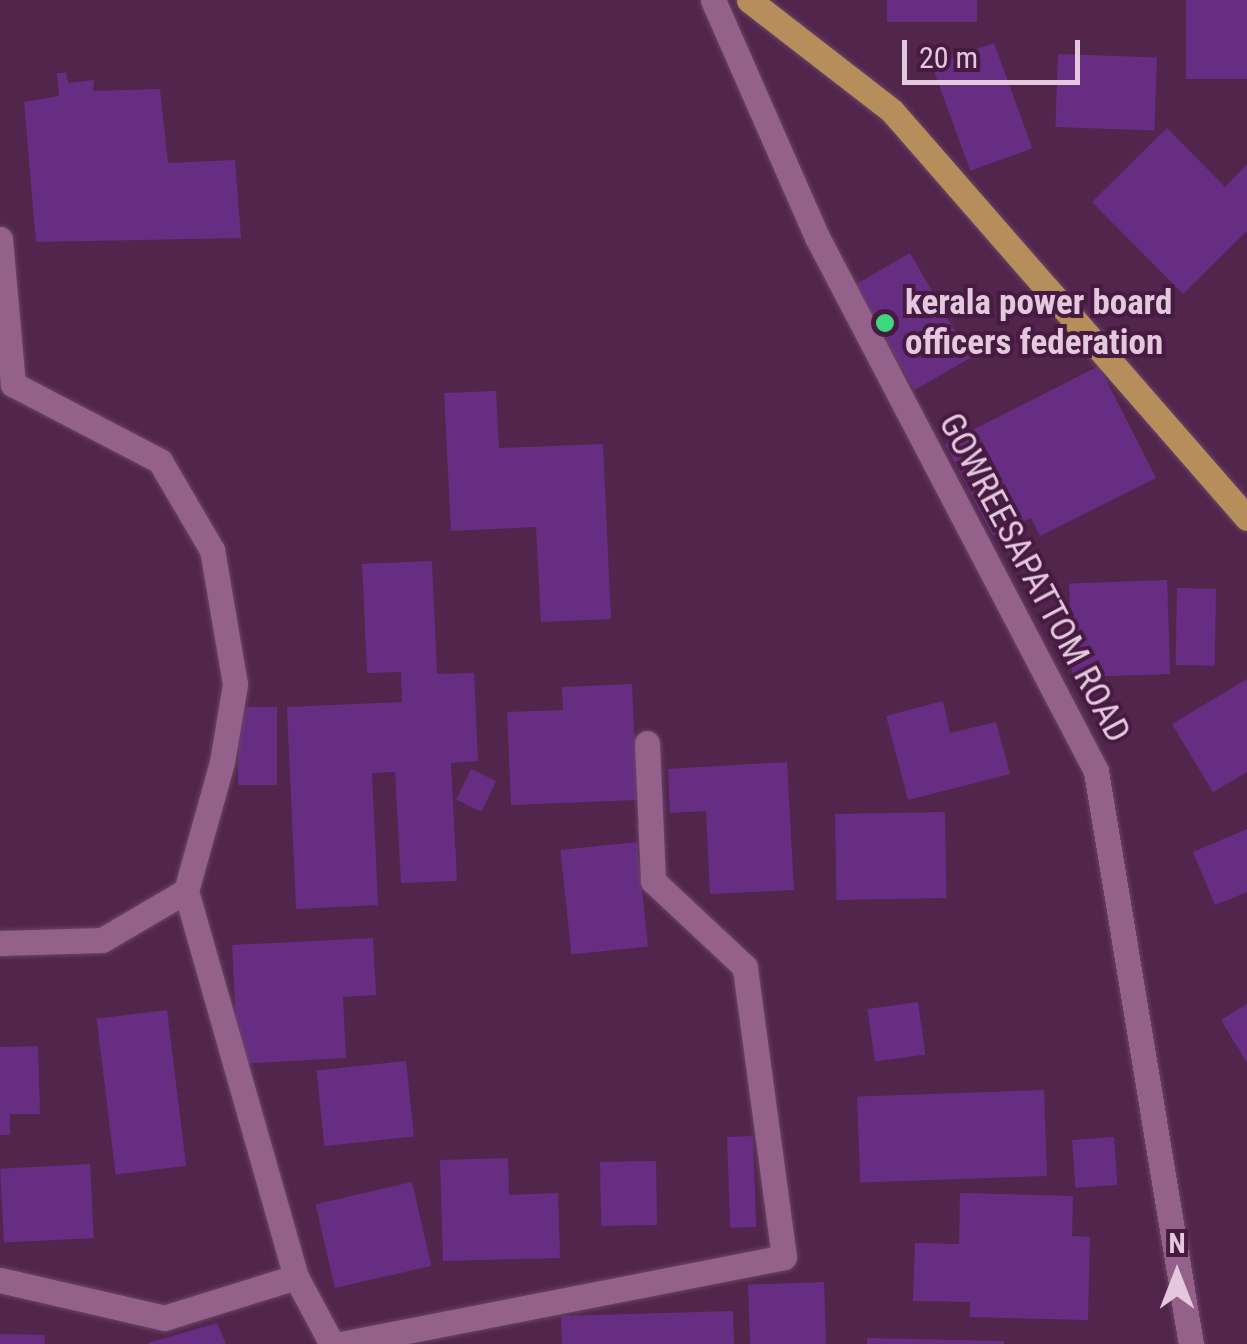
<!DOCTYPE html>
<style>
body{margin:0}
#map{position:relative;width:1247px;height:1344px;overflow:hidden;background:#52264c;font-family:"Roboto Condensed",sans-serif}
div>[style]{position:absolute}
.building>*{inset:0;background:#672d82;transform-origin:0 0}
.roads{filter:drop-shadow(0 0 2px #6a4465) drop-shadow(0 0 2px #6a4465)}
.minor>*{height:25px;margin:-12.5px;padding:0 12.5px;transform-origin:12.5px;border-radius:12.5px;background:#93618a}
.major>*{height:25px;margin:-12.5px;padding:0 12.5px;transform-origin:12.5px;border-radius:12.5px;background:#b58e5b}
.dots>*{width:28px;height:28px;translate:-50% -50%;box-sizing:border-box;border:5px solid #471b41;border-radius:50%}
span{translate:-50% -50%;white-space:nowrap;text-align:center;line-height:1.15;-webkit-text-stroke:8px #471b41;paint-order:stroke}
.poi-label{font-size:35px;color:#e4c8de;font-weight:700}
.left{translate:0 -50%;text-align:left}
.street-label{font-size:35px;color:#e4c8de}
.north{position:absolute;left:1127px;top:1224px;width:100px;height:100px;-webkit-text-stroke:8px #471b41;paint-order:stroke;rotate:0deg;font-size:28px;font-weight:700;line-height:40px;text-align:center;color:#e4c8de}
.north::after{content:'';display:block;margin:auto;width:35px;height:45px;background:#e4c8de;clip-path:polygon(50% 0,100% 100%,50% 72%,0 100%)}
.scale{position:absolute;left:902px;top:40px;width:178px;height:45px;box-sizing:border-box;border:5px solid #e4c8de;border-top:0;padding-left:12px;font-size:30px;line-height:35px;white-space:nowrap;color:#e4c8de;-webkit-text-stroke:8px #471b41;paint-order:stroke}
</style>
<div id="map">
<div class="building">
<i style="left:887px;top:0;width:90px;height:22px"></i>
<i style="left:1186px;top:0;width:61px;height:79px"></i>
<i style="left:994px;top:43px;width:112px;height:66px;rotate:70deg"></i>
<i style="left:1058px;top:54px;width:99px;height:73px;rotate:2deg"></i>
<i style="clip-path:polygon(57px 73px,66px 73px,68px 83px,94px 80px,93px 91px,160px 89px,168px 163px,235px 160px,241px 238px,36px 242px,24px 102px,59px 96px)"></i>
<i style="clip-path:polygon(1167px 128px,1225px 187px,1247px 164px,1247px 231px,1183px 294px,1092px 202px)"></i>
<i style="left:910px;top:253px;width:121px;height:65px;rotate:60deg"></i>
<i style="clip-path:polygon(1099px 366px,1156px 478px,1040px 536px,1031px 518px,993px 536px,945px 444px)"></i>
<i style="clip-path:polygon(496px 391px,499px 448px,603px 444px,611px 619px,541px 622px,536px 527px,451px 531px,444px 393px)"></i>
<i style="clip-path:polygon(432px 561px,437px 674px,474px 673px,478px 761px,451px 763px,457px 881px,401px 883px,395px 772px,372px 773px,378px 905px,296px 909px,287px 707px,402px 702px,401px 672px,367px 673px,362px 564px)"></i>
<i style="left:1167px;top:580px;width:94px;height:98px;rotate:88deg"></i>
<i style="left:1177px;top:588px;width:39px;height:77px;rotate:1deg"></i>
<i style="clip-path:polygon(1247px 679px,1247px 772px,1213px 792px,1172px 724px)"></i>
<i style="clip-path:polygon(632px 684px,637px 800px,511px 805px,507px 712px,563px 710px,562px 687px)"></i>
<i style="clip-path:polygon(943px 701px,950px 733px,996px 722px,1010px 774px,908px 800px,886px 716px)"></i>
<i style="left:238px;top:707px;width:39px;height:78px"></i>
<i style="clip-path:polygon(787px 762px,794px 890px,710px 894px,706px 811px,670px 813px,668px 769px)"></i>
<i style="left:471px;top:769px;width:28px;height:34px;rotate:26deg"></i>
<i style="left:945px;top:812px;width:86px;height:110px;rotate:89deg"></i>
<i style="clip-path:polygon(1247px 829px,1247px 892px,1215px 905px,1193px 852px)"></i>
<i style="left:637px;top:842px;width:105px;height:77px;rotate:84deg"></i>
<i style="clip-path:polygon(373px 938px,376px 995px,343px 997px,346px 1058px,238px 1064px,232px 945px)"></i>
<i style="left:918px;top:1002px;width:53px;height:51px;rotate:82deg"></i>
<i style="clip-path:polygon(1247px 1004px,1247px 1063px,1221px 1020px)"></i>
<i style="left:167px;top:1010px;width:157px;height:71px;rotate:83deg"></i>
<i style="clip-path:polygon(38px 1046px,40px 1114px,10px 1114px,10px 1135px,0 1135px,0 1047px)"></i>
<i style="left:406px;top:1061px;width:76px;height:90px;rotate:84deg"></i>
<i style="left:1044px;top:1090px;width:86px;height:187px;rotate:88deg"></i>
<i style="left:753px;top:1136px;width:91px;height:26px;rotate:88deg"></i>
<i style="left:1114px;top:1137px;width:48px;height:42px;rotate:86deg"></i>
<i style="clip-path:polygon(508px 1158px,509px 1195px,558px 1193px,560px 1258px,443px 1261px,440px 1160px)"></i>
<i style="left:656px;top:1161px;width:64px;height:56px;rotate:89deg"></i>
<i style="left:90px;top:1164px;width:74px;height:90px;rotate:87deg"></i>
<i style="left:412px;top:1182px;width:86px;height:99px;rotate:77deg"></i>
<i style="clip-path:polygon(960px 1193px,1073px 1196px,1072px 1236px,1090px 1237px,1088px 1320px,970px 1317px,970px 1302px,913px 1301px,915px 1243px,959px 1244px)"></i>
<i style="left:824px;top:1282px;width:62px;height:76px;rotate:88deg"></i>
<i style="clip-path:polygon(733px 1311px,734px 1344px,562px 1344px,561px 1316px)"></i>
<i style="clip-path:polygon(217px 1323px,226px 1344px,149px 1344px,148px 1343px)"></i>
<i style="left:0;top:1334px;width:45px;height:10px;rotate:1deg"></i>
<i style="clip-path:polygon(867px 1338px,1004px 1341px,1004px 1344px,867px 1344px)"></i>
</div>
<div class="roads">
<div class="minor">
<i style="left:713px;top:0;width:259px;rotate:66.3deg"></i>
<i style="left:817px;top:237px;width:602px;rotate:62.41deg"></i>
<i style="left:1096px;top:771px;width:581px;rotate:80.59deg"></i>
<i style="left:0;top:239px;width:146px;rotate:84.9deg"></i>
<i style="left:186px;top:891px;width:401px;rotate:74.1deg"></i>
<i style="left:296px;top:1277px;width:76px;rotate:61.8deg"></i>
<i style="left:0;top:943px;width:102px;rotate:-1.7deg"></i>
<i style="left:102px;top:940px;width:97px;rotate:-30.3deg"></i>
<i style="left:186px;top:891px;width:134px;rotate:-74.4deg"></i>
<i style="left:222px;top:762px;width:79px;rotate:-80.5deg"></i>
<i style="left:235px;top:684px;width:136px;rotate:-99.7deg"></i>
<i style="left:212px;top:550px;width:103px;rotate:-120.3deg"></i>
<i style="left:160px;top:461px;width:166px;rotate:-152.4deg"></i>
<i style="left:0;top:1280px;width:168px;rotate:13deg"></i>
<i style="left:164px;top:1318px;width:138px;rotate:-17.3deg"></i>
<i style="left:341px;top:1344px;width:451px;rotate:-11.1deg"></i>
<i style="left:784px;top:1257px;width:293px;rotate:-97.7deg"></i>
<i style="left:745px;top:967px;width:126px;rotate:-136.9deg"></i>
<i style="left:653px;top:881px;width:138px;rotate:-92.5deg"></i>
</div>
<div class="major">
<i style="left:749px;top:0;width:181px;rotate:37.8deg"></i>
<i style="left:892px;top:111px;width:540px;rotate:48.9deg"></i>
</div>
</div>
<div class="dots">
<i style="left:885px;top:323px;background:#3cd77e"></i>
</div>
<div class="poi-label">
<span class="left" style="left:905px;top:323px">kerala power board<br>officers federation</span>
</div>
<div class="street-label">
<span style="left:1034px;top:578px;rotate:62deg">GOWREESAPATTOM ROAD</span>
</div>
<div class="north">N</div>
<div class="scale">20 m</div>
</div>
